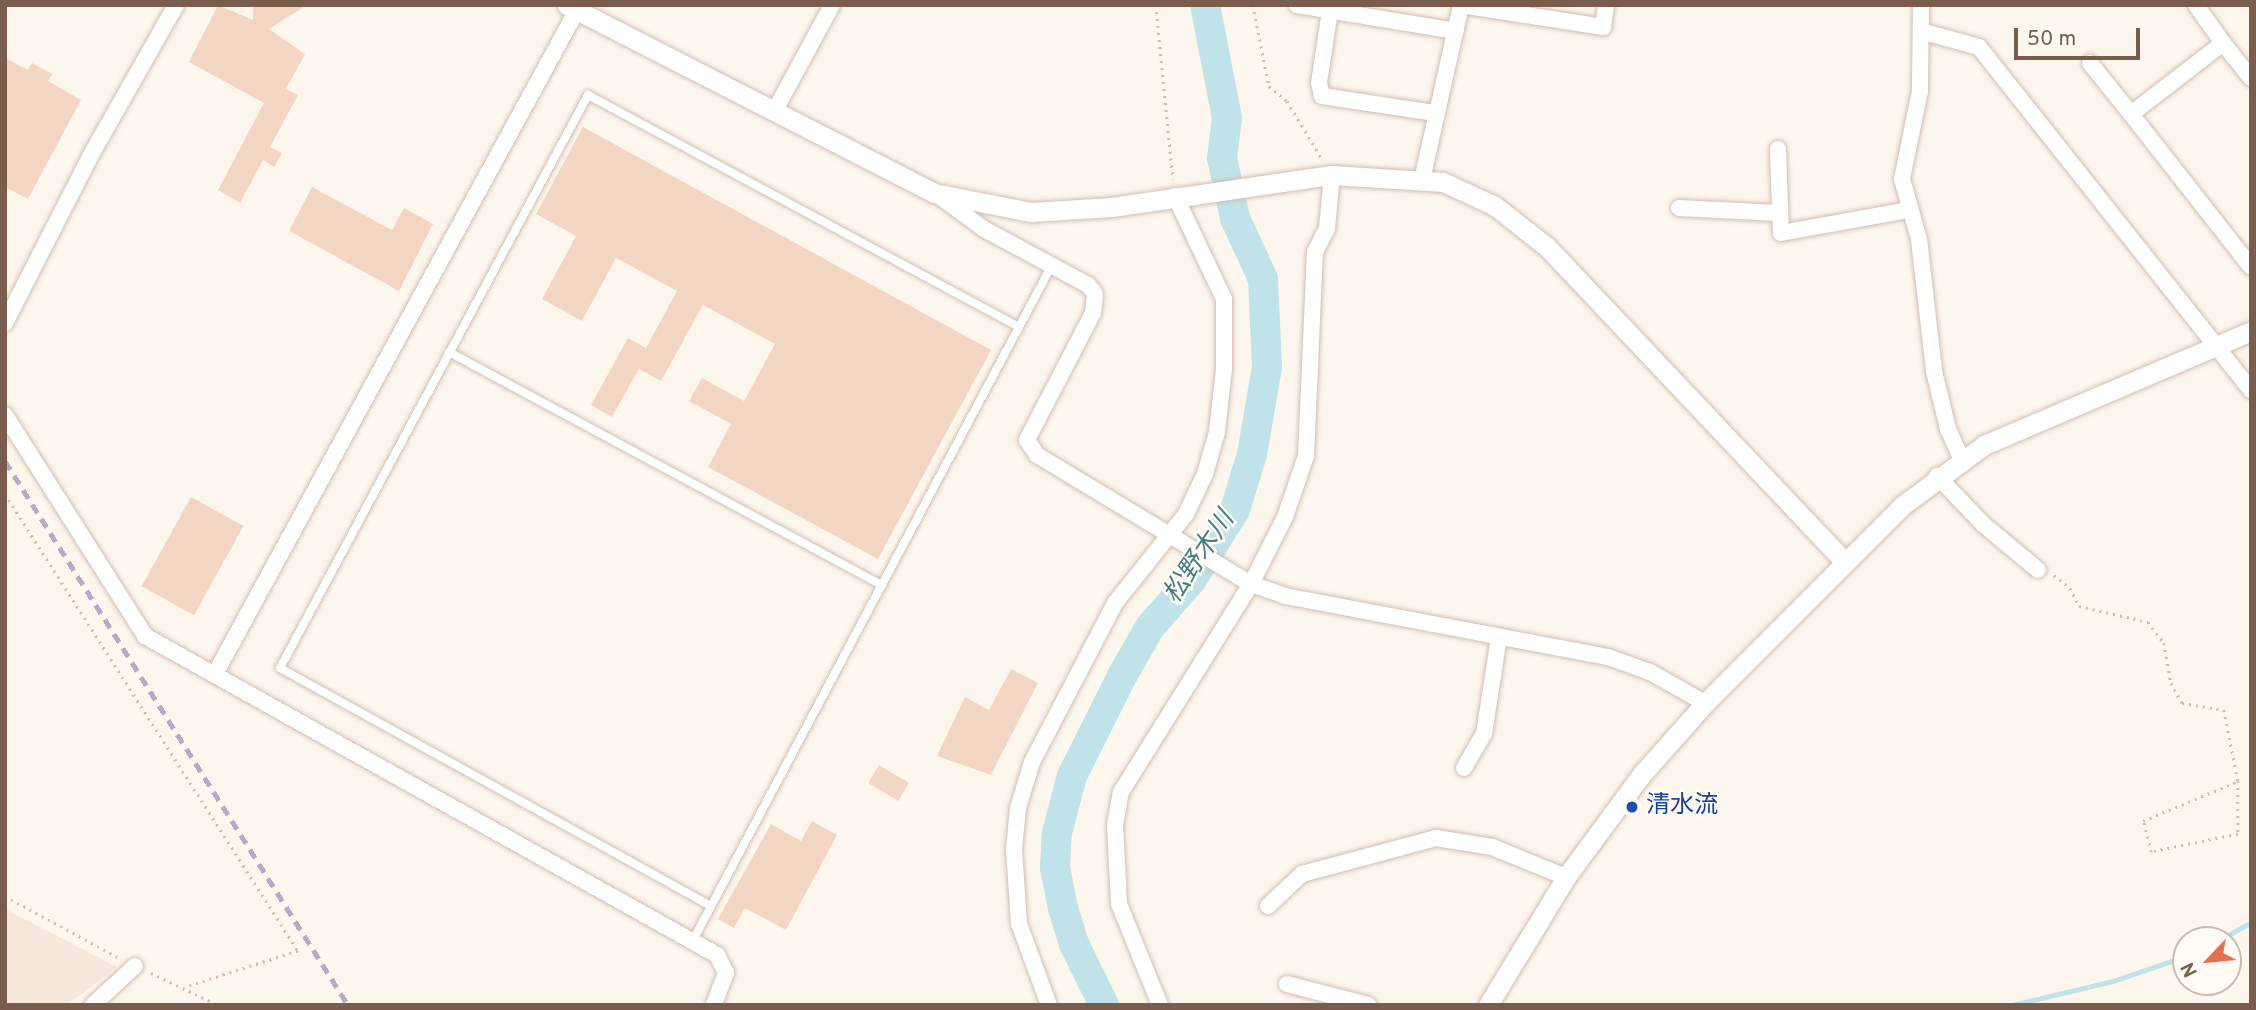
<!DOCTYPE html>
<meta charset="utf-8">
<style>
body{margin:0}
#map{position:relative;width:2256px;height:1010px;overflow:hidden;background:#fdf6ec;font-family:Overpass,"Noto Sans JP",sans-serif}
div>[style]{position:absolute}
.residential>*{inset:0;background:#f5e8da}
.stream>*{height:5px;margin:-2.5px;padding:0 2.5px;transform-origin:2.5px;border-radius:2.5px;background:#bfe3e8}
.river>*{height:30px;margin:-15px;padding:0 15px;transform-origin:15px;border-radius:15px;background:#bfe3e8}
.building>*{inset:0;background:#f3d5c3;transform-origin:0 0}
.path>*{height:2.5px;margin-top:-1.25px;transform-origin:0;background:repeating-linear-gradient(90deg,#d9b8a5 0 2px,transparent 0 7px)}
.roads{filter:drop-shadow(0 0 2px #d1beb0) drop-shadow(0 0 2px #d1beb0)}
.service>*{height:8px;margin:-4px;padding:0 4px;transform-origin:4px;border-radius:4px;background:#fff}
.minor>*{height:16px;margin:-8px;padding:0 8px;transform-origin:8px;border-radius:8px;background:#fff}
.tertiary>*{height:19px;margin:-9.5px;padding:0 9.5px;transform-origin:9.5px;border-radius:9.5px;background:#fff}
.rail>*{height:5px;margin-top:-2.5px;transform-origin:0;background:repeating-linear-gradient(90deg,#b9a8c9 0 10px,transparent 0 17px)}
.dots>*{width:19px;height:19px;translate:-50% -50%;box-sizing:border-box;border:4px solid #fffaf3;border-radius:50%}
span{translate:-50% -50%;white-space:nowrap;text-align:center;line-height:1.15;-webkit-text-stroke:5px #fffaf3;paint-order:stroke}
.transit-label{font-size:24px;color:#164399}
.left{translate:0 -50%;text-align:left}
.water-label{font-size:26px;color:#437c86;font-style:italic}
.frame{position:absolute;inset:0;border:7px solid #7a5c4d;pointer-events:none}
.north{position:absolute;left:2172px;top:926px;width:70px;height:70px;box-sizing:border-box;background:#fffaf3;border:2px solid #cabbb1;border-radius:50%;rotate:244deg;font-size:19px;font-weight:700;line-height:28px;text-align:center;color:#7a5c4d}
.north::after{content:'';display:block;margin:auto;width:24px;height:32px;background:#e76f51;clip-path:polygon(50% 0,100% 100%,50% 72%,0 100%)}
.scale{position:absolute;left:2014px;top:28px;width:126px;height:32px;box-sizing:border-box;border:4px solid #7a5c4d;border-top:0;padding-left:9px;font-size:21px;line-height:24px;white-space:nowrap;color:#7a5c4d;-webkit-text-stroke:5px #fffaf3;paint-order:stroke}
</style>
<div id="map">
<div class="residential">
<i style="clip-path:polygon(5px 909px,117px 967px,67px 1005px,5px 1005px)"></i>
</div>
<div class="stream">
<i style="left:2219px;top:940px;width:37px;rotate:-29deg"></i>
<i style="left:2012px;top:1005px;width:104px;rotate:-13.4deg"></i>
<i style="left:2113px;top:981px;width:77px;rotate:-18.9deg"></i>
</div>
<div class="river">
<i style="left:1104px;top:1005px;width:68px;rotate:-116.2deg"></i>
<i style="left:1074px;top:944px;width:38px;rotate:-107deg"></i>
<i style="left:1063px;top:908px;width:41px;rotate:-101.3deg"></i>
<i style="left:1055px;top:868px;width:35px;rotate:-87deg"></i>
<i style="left:1057px;top:833px;width:59px;rotate:-75.3deg"></i>
<i style="left:1072px;top:776px;width:112px;rotate:-63.4deg"></i>
<i style="left:1122px;top:676px;width:56px;rotate:-60.3deg"></i>
<i style="left:1150px;top:627px;width:64px;rotate:-48.8deg"></i>
<i style="left:1192px;top:579px;width:81px;rotate:-58.1deg"></i>
<i style="left:1235px;top:510px;width:59px;rotate:-73.1deg"></i>
<i style="left:1252px;top:454px;width:88px;rotate:-80.2deg"></i>
<i style="left:1267px;top:367px;width:88px;rotate:-92.6deg"></i>
<i style="left:1263px;top:279px;width:67px;rotate:-114.7deg"></i>
<i style="left:1235px;top:218px;width:61px;rotate:-102.2deg"></i>
<i style="left:1222px;top:158px;width:40px;rotate:-82.9deg"></i>
<i style="left:1227px;top:118px;width:115px;rotate:-101deg"></i>
</div>
<div class="building">
<i style="clip-path:polygon(218px 5px,253px 20px,253px 5px,307px 5px,269px 29px,305px 54px,286px 89px,298px 95px,270px 147px,282px 153px,274px 167px,263px 160px,240px 203px,218px 190px,264px 103px,189px 62px)"></i>
<i style="clip-path:polygon(5px 58px,28px 70px,32px 63px,52px 74px,48px 81px,81px 100px,28px 199px,5px 187px)"></i>
<i style="clip-path:polygon(583px 127px,991px 350px,878px 559px,708px 467px,731px 424px,689px 401px,702px 378px,744px 401px,775px 344px,703px 305px,661px 381px,639px 369px,612px 417px,591px 405px,628px 338px,646px 348px,677px 291px,616px 258px,582px 321px,542px 299px,576px 236px,536px 214px)"></i>
<i style="clip-path:polygon(312px 187px,392px 230px,404px 208px,433px 224px,399px 291px,289px 231px)"></i>
<i style="left:191px;top:497px;width:60px;height:102px;rotate:29deg"></i>
<i style="clip-path:polygon(1011px 669px,1038px 683px,991px 775px,937px 756px,965px 697px,989px 710px)"></i>
<i style="left:879px;top:765px;width:35px;height:21px;rotate:31deg"></i>
<i style="clip-path:polygon(812px 821px,837px 835px,786px 930px,745px 908px,734px 928px,718px 919px,771px 824px,801px 841px)"></i>
</div>
<div class="path">
<i style="left:1156px;top:5px;width:175px;rotate:84.4deg"></i>
<i style="left:1253px;top:5px;width:83px;rotate:78.8deg"></i>
<i style="left:1269px;top:86px;width:23px;rotate:40deg"></i>
<i style="left:1287px;top:101px;width:66px;rotate:58.7deg"></i>
<i style="left:5px;top:494px;width:543px;rotate:57.33deg"></i>
<i style="left:298px;top:951px;width:118px;rotate:162.2deg"></i>
<i style="left:2054px;top:575px;width:21px;rotate:39deg"></i>
<i style="left:2070px;top:588px;width:20px;rotate:63deg"></i>
<i style="left:2079px;top:606px;width:71px;rotate:13.1deg"></i>
<i style="left:2148px;top:622px;width:26px;rotate:53deg"></i>
<i style="left:2164px;top:643px;width:41px;rotate:80.1deg"></i>
<i style="left:2171px;top:683px;width:23px;rotate:61deg"></i>
<i style="left:2182px;top:703px;width:43px;rotate:9.5deg"></i>
<i style="left:2224px;top:710px;width:72px;rotate:78.8deg"></i>
<i style="left:2238px;top:781px;width:53px;rotate:90deg"></i>
<i style="left:2238px;top:834px;width:89px;rotate:168.3deg"></i>
<i style="left:2151px;top:852px;width:32px;rotate:-104deg"></i>
<i style="left:2143px;top:821px;width:103px;rotate:-22.8deg"></i>
<i style="left:5px;top:896px;width:130px;rotate:28.5deg"></i>
<i style="left:151px;top:973px;width:74px;rotate:25.5deg"></i>
</div>
<div class="roads">
<div class="service">
<i style="left:449px;top:352px;width:492px;rotate:28.3deg"></i>
<i style="left:711px;top:906px;width:492px;rotate:-151.1deg"></i>
<i style="left:280px;top:668px;width:651px;rotate:-61.74deg"></i>
<i style="left:588px;top:95px;width:489px;rotate:28.3deg"></i>
<i style="left:692px;top:942px;width:767px;rotate:-62deg"></i>
</div>
<div class="minor">
<i style="left:1297px;top:5px;width:161px;rotate:9.3deg"></i>
<i style="left:1921px;top:5px;width:86px;rotate:90.7deg"></i>
<i style="left:1920px;top:91px;width:90px;rotate:101.6deg"></i>
<i style="left:1902px;top:179px;width:62px;rotate:74.2deg"></i>
<i style="left:1919px;top:239px;width:133px;rotate:83.5deg"></i>
<i style="left:1934px;top:371px;width:60px;rotate:76.4deg"></i>
<i style="left:1948px;top:429px;width:34px;rotate:66deg"></i>
<i style="left:2196px;top:5px;width:47px;rotate:54.6deg"></i>
<i style="left:1330px;top:11px;width:73px;rotate:98.7deg"></i>
<i style="left:1319px;top:83px;width:13px;rotate:77deg"></i>
<i style="left:1322px;top:96px;width:113px;rotate:8.6deg"></i>
<i style="left:1924px;top:32px;width:57px;rotate:15.3deg"></i>
<i style="left:1979px;top:47px;width:438px;rotate:51.6deg"></i>
<i style="left:2090px;top:63px;width:65px;rotate:51.2deg"></i>
<i style="left:2251px;top:78px;width:45px;rotate:-128.7deg"></i>
<i style="left:2223px;top:43px;width:116px;rotate:142.3deg"></i>
<i style="left:2131px;top:114px;width:194px;rotate:51.9deg"></i>
<i style="left:774px;top:112px;width:122px;rotate:-61.5deg"></i>
<i style="left:1778px;top:149px;width:84px;rotate:88deg"></i>
<i style="left:1781px;top:233px;width:130px;rotate:-10.2deg"></i>
<i style="left:1422px;top:180px;width:179px;rotate:-77.4deg"></i>
<i style="left:1461px;top:5px;width:144px;rotate:8.8deg"></i>
<i style="left:1603px;top:27px;width:22px;rotate:-82deg"></i>
<i style="left:938px;top:195px;width:57px;rotate:36.5deg"></i>
<i style="left:984px;top:229px;width:118px;rotate:28.3deg"></i>
<i style="left:1088px;top:285px;width:11px;rotate:52deg"></i>
<i style="left:1095px;top:294px;width:19px;rotate:96deg"></i>
<i style="left:1093px;top:313px;width:143px;rotate:117.5deg"></i>
<i style="left:1027px;top:440px;width:18px;rotate:56deg"></i>
<i style="left:1037px;top:455px;width:250px;rotate:31.1deg"></i>
<i style="left:1251px;top:584px;width:36px;rotate:19deg"></i>
<i style="left:1285px;top:596px;width:329px;rotate:10.7deg"></i>
<i style="left:1608px;top:657px;width:45px;rotate:19.7deg"></i>
<i style="left:1650px;top:672px;width:63px;rotate:29.4deg"></i>
<i style="left:1679px;top:208px;width:99px;rotate:2.9deg"></i>
<i style="left:5px;top:323px;width:191px;rotate:-62.9deg"></i>
<i style="left:92px;top:153px;width:170px;rotate:-60.4deg"></i>
<i style="left:5px;top:415px;width:262px;rotate:57.6deg"></i>
<i style="left:145px;top:636px;width:655px;rotate:29.15deg"></i>
<i style="left:717px;top:955px;width:20px;rotate:63deg"></i>
<i style="left:726px;top:973px;width:34px;rotate:111deg"></i>
<i style="left:1937px;top:476px;width:68px;rotate:46.2deg"></i>
<i style="left:1984px;top:525px;width:70px;rotate:39.8deg"></i>
<i style="left:215px;top:674px;width:756px;rotate:-61.4deg"></i>
<i style="left:1464px;top:768px;width:39px;rotate:-60deg"></i>
<i style="left:1484px;top:734px;width:98px;rotate:-81.2deg"></i>
<i style="left:1268px;top:906px;width:47px;rotate:-43.3deg"></i>
<i style="left:1302px;top:874px;width:139px;rotate:-15deg"></i>
<i style="left:1436px;top:838px;width:57px;rotate:9.1deg"></i>
<i style="left:1492px;top:847px;width:80px;rotate:22.1deg"></i>
<i style="left:1287px;top:984px;width:84px;rotate:14.5deg"></i>
<i style="left:93px;top:1005px;width:57px;rotate:-42.9deg"></i>
<i style="left:1049px;top:1005px;width:86px;rotate:-110.3deg"></i>
<i style="left:1019px;top:924px;width:75px;rotate:-93.8deg"></i>
<i style="left:1014px;top:849px;width:41px;rotate:-84.4deg"></i>
<i style="left:1018px;top:808px;width:48px;rotate:-73.1deg"></i>
<i style="left:1032px;top:762px;width:179px;rotate:-62.4deg"></i>
<i style="left:1115px;top:603px;width:114px;rotate:-51.4deg"></i>
<i style="left:1186px;top:514px;width:44px;rotate:-64.6deg"></i>
<i style="left:1205px;top:474px;width:44px;rotate:-74.1deg"></i>
<i style="left:1217px;top:432px;width:63px;rotate:-83.7deg"></i>
<i style="left:1224px;top:369px;width:70px;rotate:-90deg"></i>
<i style="left:1224px;top:299px;width:114px;rotate:-115.4deg"></i>
<i style="left:1160px;top:1005px;width:109px;rotate:-112.1deg"></i>
<i style="left:1119px;top:904px;width:79px;rotate:-92.9deg"></i>
<i style="left:1115px;top:825px;width:34px;rotate:-80deg"></i>
<i style="left:1121px;top:792px;width:245px;rotate:-58deg"></i>
<i style="left:1251px;top:584px;width:75px;rotate:-63.1deg"></i>
<i style="left:1285px;top:517px;width:65px;rotate:-71deg"></i>
<i style="left:1306px;top:456px;width:204px;rotate:-87.5deg"></i>
<i style="left:1315px;top:252px;width:27px;rotate:-63deg"></i>
<i style="left:1327px;top:228px;width:53px;rotate:-84.6deg"></i>
</div>
<div class="tertiary">
<i style="left:567px;top:5px;width:412px;rotate:27.1deg"></i>
<i style="left:934px;top:193px;width:99px;rotate:11.1deg"></i>
<i style="left:1031px;top:212px;width:81px;rotate:-3.5deg"></i>
<i style="left:1112px;top:207px;width:222px;rotate:-8.3deg"></i>
<i style="left:1332px;top:175px;width:111px;rotate:3.6deg"></i>
<i style="left:1443px;top:182px;width:57px;rotate:24.8deg"></i>
<i style="left:1495px;top:206px;width:66px;rotate:38.3deg"></i>
<i style="left:1547px;top:247px;width:434px;rotate:46.6deg"></i>
<i style="left:1488px;top:1005px;width:150px;rotate:-58.6deg"></i>
<i style="left:1566px;top:877px;width:128px;rotate:-53.6deg"></i>
<i style="left:1642px;top:774px;width:95px;rotate:-48.4deg"></i>
<i style="left:1705px;top:703px;width:280px;rotate:-45deg"></i>
<i style="left:1903px;top:505px;width:101px;rotate:-36.5deg"></i>
<i style="left:1984px;top:445px;width:290px;rotate:-23.1deg"></i>
</div>
</div>
<div class="rail">
<i style="left:5px;top:461px;width:643px;rotate:57.77deg"></i>
</div>
<div class="dots">
<i style="left:1632px;top:807px;background:#1a4fb4"></i>
</div>
<div class="transit-label">
<span class="left" style="left:1646px;top:807px">清水流</span>
</div>
<div class="water-label">
<span style="left:1200px;top:558px;rotate:-56deg">松野木川</span>
</div>
<div class="frame"></div>
<div class="north">N</div>
<div class="scale">50 m</div>
</div>
